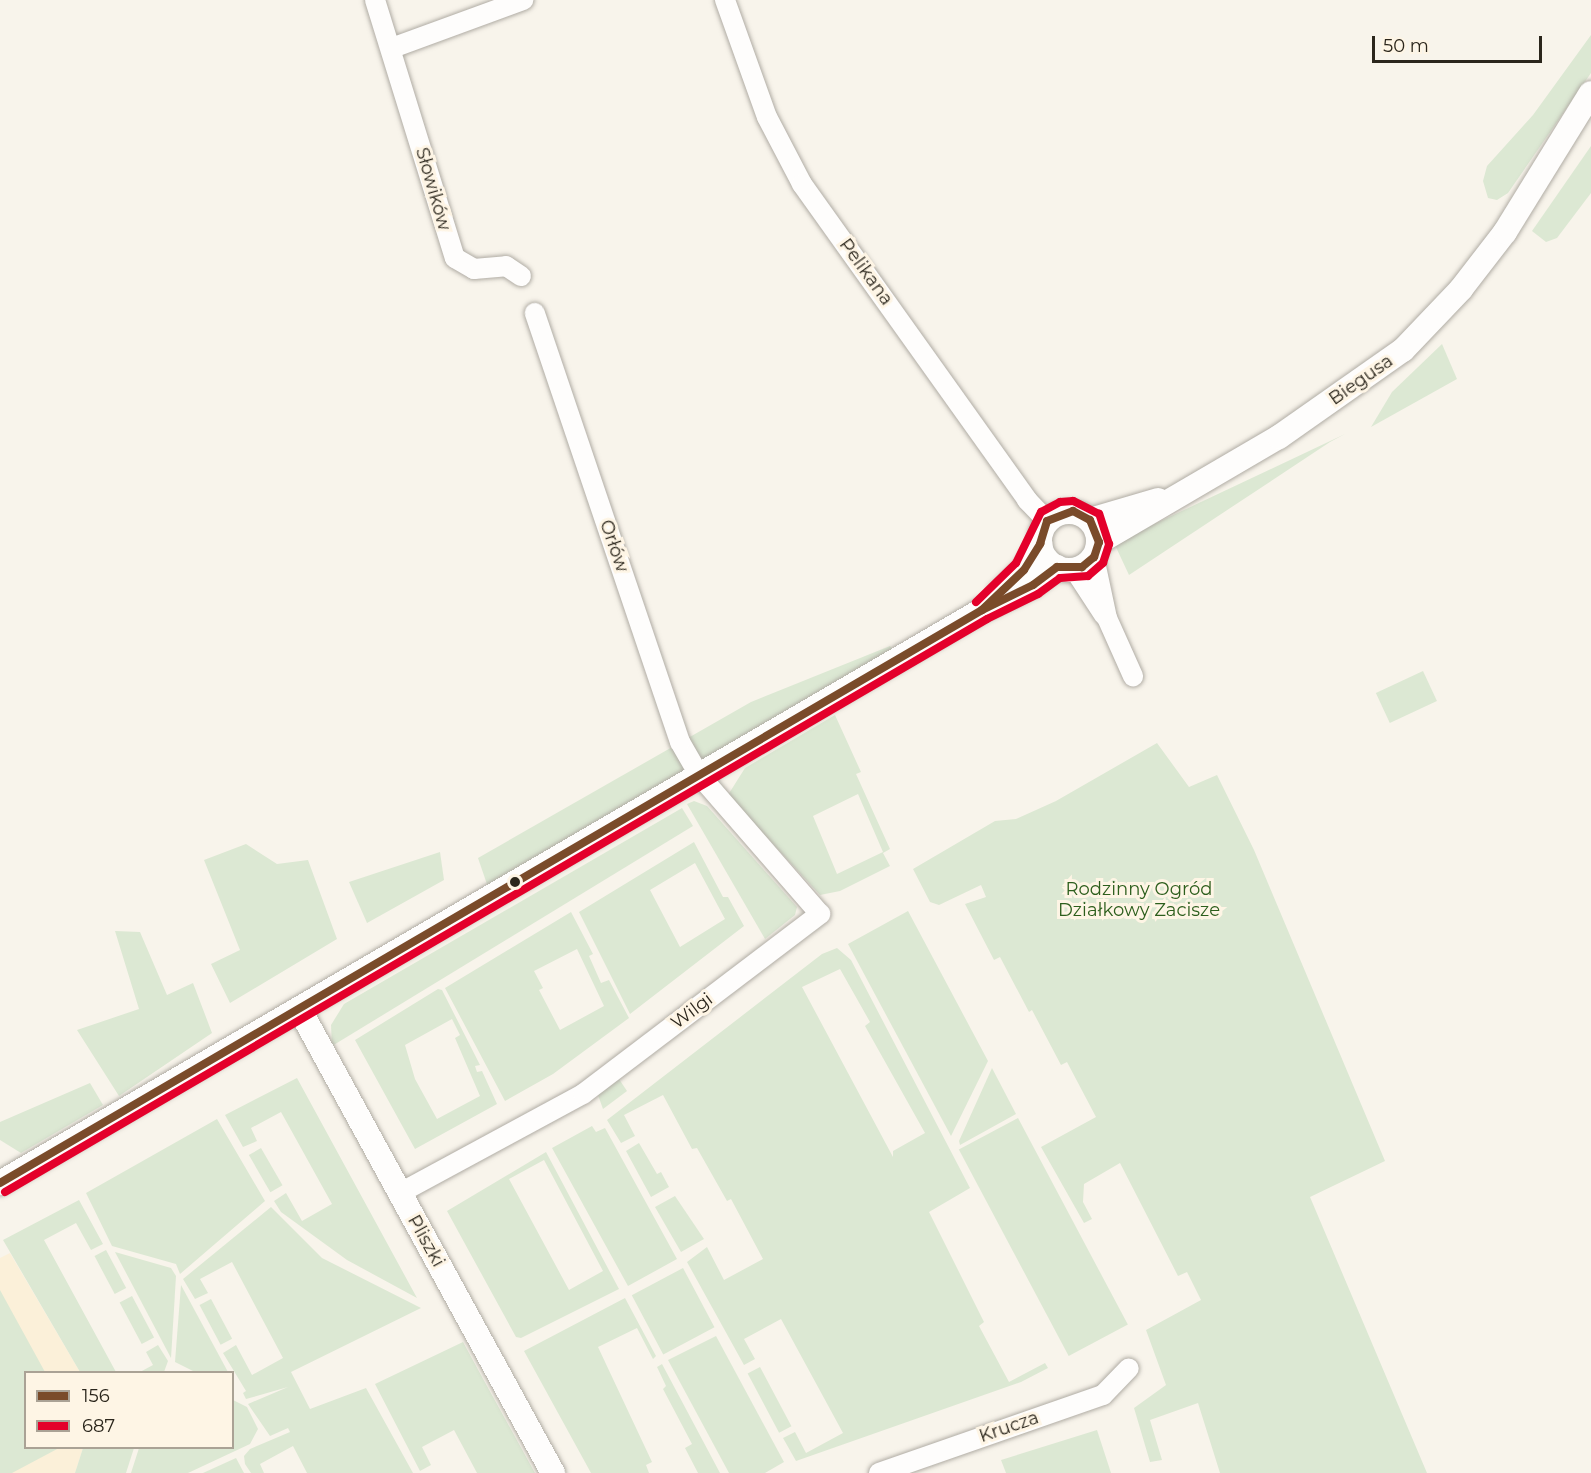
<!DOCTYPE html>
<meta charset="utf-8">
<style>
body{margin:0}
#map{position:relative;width:1591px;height:1473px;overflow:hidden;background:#f8f4eb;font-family:Montserrat,sans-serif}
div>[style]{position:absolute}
.built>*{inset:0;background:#fbf0d9}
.green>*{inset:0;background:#dce8d3;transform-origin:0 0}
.roads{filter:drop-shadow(0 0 2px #b0aca4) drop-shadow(0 0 2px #b0aca4)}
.minor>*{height:20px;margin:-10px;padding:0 10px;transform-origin:10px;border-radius:10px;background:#fefdfc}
.tertiary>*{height:24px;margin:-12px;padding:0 12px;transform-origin:12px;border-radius:12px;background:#fefdfc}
.tertiary>.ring{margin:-12px;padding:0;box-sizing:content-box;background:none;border:24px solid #fefdfc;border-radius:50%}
.bus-1>*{height:8px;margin:-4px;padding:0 4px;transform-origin:4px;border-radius:4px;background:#7a4b2a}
.bus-2>*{height:8px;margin:-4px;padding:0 4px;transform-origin:4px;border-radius:4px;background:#e4002b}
.dots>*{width:16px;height:16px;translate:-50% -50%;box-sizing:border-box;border:3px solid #fef5e5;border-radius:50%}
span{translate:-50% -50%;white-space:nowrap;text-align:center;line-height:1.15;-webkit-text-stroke:6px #fef5e5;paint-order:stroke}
.street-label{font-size:18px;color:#2b261c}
.park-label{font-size:18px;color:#2c5e1c}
.legend{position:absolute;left:24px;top:1371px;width:210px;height:78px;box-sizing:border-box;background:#fef5e5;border:2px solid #aaa295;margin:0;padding:8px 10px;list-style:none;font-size:18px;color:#2b261c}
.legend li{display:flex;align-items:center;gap:12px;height:30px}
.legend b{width:30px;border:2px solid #aaa295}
.scale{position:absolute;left:1372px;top:36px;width:170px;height:27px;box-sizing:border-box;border:3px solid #2b261c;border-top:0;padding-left:8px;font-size:18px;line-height:21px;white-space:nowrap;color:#2b261c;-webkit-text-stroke:4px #fef5e5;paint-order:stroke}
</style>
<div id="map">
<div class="built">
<i style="clip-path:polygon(10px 1253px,80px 1372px,26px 1372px,26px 1448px,83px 1448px,75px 1473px,0 1473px,0 1258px)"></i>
</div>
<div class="green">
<i style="clip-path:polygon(1591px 35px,1591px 73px,1508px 193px,1497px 200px,1488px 198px,1483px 181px,1487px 166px,1533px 115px)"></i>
<i style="clip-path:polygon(1591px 146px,1591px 193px,1557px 238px,1546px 242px,1532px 231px)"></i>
<i style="clip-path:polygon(1442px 344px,1457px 379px,1371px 427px,1392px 392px)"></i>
<i style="clip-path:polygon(1345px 434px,1330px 442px,1129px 575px,1114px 543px)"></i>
<i style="clip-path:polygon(890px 646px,901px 659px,491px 896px,478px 858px,751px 702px)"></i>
<i style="left:1423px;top:671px;width:33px;height:52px;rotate:65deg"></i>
<i style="clip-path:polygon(evenodd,835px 715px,861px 772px,856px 774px,890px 849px,883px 853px,890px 866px,840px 891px,820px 895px,728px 795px,745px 768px,835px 715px,858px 794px,883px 852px,837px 874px,813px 816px,858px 794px)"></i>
<i style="clip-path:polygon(1157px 743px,1189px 787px,1217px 775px,1254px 850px,1385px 1161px,1310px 1197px,1427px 1473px,1220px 1473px,1198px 1403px,1150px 1420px,1162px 1460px,1150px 1462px,1134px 1408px,1166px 1385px,1146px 1330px,1201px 1300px,1187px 1272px,1178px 1276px,1120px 1163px,1084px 1184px,1083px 1202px,1092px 1219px,1084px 1223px,1041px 1147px,1096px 1117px,1067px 1062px,1061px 1065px,1032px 1010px,1029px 1012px,1000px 957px,994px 960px,965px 904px,986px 897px,981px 885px,939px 905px,930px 902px,913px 869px,995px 821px,1016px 819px,1056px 801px)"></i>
<i style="clip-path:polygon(694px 801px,707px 806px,797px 907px,795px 915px,765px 939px,687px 804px)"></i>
<i style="clip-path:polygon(682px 808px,693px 826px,332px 1046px,331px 1025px,344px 1004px)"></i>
<i style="clip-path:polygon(evenodd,694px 842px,723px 897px,728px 897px,744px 926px,630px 1014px,579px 912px,694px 842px,695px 863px,725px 919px,680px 947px,650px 890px,695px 863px)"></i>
<i style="clip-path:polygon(246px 844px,277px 864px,308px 860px,337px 939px,230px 1003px,211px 964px,240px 950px,204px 860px)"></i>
<i style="clip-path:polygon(440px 852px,444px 880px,367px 923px,349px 882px)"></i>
<i style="clip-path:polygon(908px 911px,988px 1061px,951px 1136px,848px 944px)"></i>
<i style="clip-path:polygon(evenodd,571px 912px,593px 954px,589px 956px,601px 983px,609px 980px,629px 1018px,553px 1074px,505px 1101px,445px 988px,571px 912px,577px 949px,604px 1006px,560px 1030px,539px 990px,543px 988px,534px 971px,577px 949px)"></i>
<i style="clip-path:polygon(115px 931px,140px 932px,167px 995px,193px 983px,212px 1033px,119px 1096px,77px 1030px,139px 1009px)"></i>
<i style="clip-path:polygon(evenodd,837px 948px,851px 960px,970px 1188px,929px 1212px,984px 1322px,979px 1326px,1009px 1382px,1045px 1363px,1048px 1368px,1021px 1382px,796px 1461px,783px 1438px,795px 1432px,806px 1453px,843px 1433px,781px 1319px,744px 1339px,755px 1359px,744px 1365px,687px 1262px,707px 1247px,724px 1280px,763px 1259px,731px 1199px,727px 1201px,697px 1148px,692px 1149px,663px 1095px,624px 1115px,635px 1136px,621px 1143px,607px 1120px,822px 954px,837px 948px,840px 969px,870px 1022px,865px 1026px,925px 1133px,893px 1151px,893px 1157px,802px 987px,840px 969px)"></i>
<i style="clip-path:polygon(evenodd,438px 989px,442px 990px,480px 1065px,475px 1066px,477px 1072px,482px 1071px,497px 1104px,415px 1149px,355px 1040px,438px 989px,452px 1019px,460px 1035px,455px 1038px,480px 1096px,437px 1119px,415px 1079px,405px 1045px,452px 1019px)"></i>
<i style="clip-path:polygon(992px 1068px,1016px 1114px,960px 1145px,959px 1141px)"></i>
<i style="clip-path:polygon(297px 1078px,417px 1298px,347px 1260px,281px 1212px,274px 1201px,286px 1193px,302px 1221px,332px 1204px,281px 1112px,251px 1128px,257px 1141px,243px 1147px,225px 1115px)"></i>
<i style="clip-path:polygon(619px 1079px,627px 1091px,603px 1109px,598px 1095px)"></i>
<i style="clip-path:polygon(90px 1083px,103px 1105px,21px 1153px,0 1140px,0 1122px)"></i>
<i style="left:1018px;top:1118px;width:234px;height:67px;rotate:62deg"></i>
<i style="clip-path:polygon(217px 1119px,265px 1201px,180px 1274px,176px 1264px,112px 1246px,86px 1193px)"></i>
<i style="clip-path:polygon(592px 1126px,596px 1132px,605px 1128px,677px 1259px,628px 1286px,552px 1148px)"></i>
<i style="clip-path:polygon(639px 1143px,657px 1174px,661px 1172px,669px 1187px,651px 1197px,626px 1151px)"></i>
<i style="left:261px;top:1148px;width:43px;height:14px;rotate:60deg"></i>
<i style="clip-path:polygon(evenodd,546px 1152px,619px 1289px,521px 1338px,516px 1337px,447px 1211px,546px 1152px,544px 1160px,603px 1271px,569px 1290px,509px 1179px,544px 1160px)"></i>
<i style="clip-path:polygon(675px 1196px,704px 1239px,681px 1252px,655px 1207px)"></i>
<i style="clip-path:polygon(79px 1200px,103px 1244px,91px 1250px,76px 1223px,44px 1240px,116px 1372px,80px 1372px,3px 1240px)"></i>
<i style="clip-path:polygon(271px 1207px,322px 1258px,421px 1308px,291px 1372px,310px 1409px,366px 1388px,413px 1473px,307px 1473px,293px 1446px,260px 1464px,264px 1473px,251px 1473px,245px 1464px,244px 1456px,250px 1449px,290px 1432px,288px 1428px,270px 1436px,248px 1404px,288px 1387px,246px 1399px,243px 1393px,246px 1391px,223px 1353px,236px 1345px,252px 1375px,283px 1358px,232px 1262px,200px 1279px,208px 1293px,195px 1299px,183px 1279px)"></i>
<i style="left:106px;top:1250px;width:43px;height:13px;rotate:62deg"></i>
<i style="clip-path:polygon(115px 1252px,171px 1268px,176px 1276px,171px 1358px)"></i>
<i style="left:683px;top:1268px;width:67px;height:58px;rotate:62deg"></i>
<i style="clip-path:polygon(181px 1285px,228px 1372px,195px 1372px,175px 1362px)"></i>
<i style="clip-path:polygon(0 1290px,45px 1372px,26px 1372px,26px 1448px,59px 1448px,12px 1473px,0 1473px)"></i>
<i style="left:132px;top:1296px;width:47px;height:14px;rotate:62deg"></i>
<i style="clip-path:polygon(625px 1298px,656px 1356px,653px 1359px,637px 1328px,598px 1347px,652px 1462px,646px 1465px,649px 1473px,591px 1473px,524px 1351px)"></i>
<i style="left:211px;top:1299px;width:45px;height:13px;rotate:62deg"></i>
<i style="clip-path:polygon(716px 1336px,784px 1462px,765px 1473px,729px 1473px,668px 1360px)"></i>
<i style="clip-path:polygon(463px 1342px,482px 1377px,535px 1473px,477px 1473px,454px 1430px,422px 1447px,431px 1465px,420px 1471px,375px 1384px)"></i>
<i style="clip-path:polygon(158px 1345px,168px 1361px,164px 1372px,140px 1372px,153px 1365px,146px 1352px)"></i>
<i style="clip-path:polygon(662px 1364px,720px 1473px,698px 1473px,685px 1448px,692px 1444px,663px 1389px,666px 1386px,657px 1367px)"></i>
<i style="left:760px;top:1367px;width:67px;height:14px;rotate:62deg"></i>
<i style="clip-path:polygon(233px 1400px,247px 1407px,258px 1429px,250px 1444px,188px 1473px,131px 1473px,139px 1448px,232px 1448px)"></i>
<i style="clip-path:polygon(1097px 1430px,1111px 1473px,1006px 1473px,1001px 1460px)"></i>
<i style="clip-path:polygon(83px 1448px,134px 1448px,126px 1473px,75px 1473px)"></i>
<i style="clip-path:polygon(236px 1458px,244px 1473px,203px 1473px)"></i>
</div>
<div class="roads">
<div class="minor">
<i style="left:375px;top:0;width:270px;rotate:72.8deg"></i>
<i style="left:455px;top:258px;width:22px;rotate:30deg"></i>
<i style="left:474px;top:269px;width:32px;rotate:-5deg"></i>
<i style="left:506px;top:266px;width:18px;rotate:34deg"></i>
<i style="left:725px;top:0;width:124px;rotate:70.3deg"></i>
<i style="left:767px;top:117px;width:76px;rotate:62.4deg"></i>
<i style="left:802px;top:184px;width:388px;rotate:54.5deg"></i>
<i style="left:1027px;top:500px;width:29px;rotate:46deg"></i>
<i style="left:392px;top:48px;width:140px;rotate:-20.1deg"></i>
<i style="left:1094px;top:557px;width:62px;rotate:78deg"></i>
<i style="left:1107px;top:618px;width:64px;rotate:65.9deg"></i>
<i style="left:1074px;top:569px;width:55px;rotate:56.9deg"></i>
<i style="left:400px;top:1193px;width:208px;rotate:-28.4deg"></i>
<i style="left:583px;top:1094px;width:298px;rotate:-37.2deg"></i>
<i style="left:820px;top:914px;width:184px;rotate:-131deg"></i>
<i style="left:699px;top:775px;width:38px;rotate:-120deg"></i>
<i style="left:680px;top:742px;width:453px;rotate:-108.7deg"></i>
<i style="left:879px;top:1473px;width:237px;rotate:-19.2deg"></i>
<i style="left:1103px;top:1395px;width:37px;rotate:-46deg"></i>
</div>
<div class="tertiary">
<i class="ring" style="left:1040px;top:512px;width:34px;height:34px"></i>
<i style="left:1090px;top:520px;width:71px;rotate:-16.4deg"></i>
<i style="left:1099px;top:542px;width:208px;rotate:-30.3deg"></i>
<i style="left:1279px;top:437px;width:151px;rotate:-35.1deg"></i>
<i style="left:1403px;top:350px;width:84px;rotate:-46.4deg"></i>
<i style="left:1461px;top:289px;width:72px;rotate:-52.3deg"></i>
<i style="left:1505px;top:232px;width:163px;rotate:-58.3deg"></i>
<i style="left:999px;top:594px;width:35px;rotate:-44deg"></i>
<i style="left:1024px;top:570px;width:31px;rotate:-58deg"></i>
<i style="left:300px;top:1010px;width:528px;rotate:61.35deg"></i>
<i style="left:0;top:1183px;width:1137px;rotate:-30.26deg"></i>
<i style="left:982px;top:610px;width:57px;rotate:-26.1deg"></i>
<i style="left:1033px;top:585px;width:30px;rotate:-37deg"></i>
</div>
</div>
<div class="bus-1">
<i style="left:1073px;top:511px;width:19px;rotate:28deg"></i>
<i style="left:1090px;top:520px;width:24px;rotate:68deg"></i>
<i style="left:1099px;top:542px;width:16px;rotate:108deg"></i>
<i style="left:1094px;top:557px;width:16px;rotate:140deg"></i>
<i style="left:1082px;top:567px;width:25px;rotate:180deg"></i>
<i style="left:1057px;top:567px;width:30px;rotate:143deg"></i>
<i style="left:1033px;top:585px;width:57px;rotate:153.9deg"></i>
<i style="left:982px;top:610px;width:58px;rotate:-43.6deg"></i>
<i style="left:1024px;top:570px;width:31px;rotate:-58deg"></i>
<i style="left:1040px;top:544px;width:24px;rotate:-73deg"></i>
<i style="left:1047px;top:521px;width:28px;rotate:-21deg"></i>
<i style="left:0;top:1183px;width:1137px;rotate:-30.26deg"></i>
</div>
<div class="bus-2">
<i style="left:5px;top:1192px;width:1137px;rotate:-30.26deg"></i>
<i style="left:987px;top:619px;width:57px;rotate:-26.1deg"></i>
<i style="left:1038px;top:594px;width:27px;rotate:-36deg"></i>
<i style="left:1060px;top:578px;width:28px;rotate:-4deg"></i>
<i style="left:1088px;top:576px;width:20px;rotate:-41deg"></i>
<i style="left:1103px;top:563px;width:20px;rotate:-72deg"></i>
<i style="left:1109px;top:544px;width:32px;rotate:-108deg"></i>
<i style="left:1099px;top:514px;width:29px;rotate:-153deg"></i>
<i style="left:1073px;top:501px;width:13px;rotate:176deg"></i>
<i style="left:1060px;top:502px;width:21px;rotate:152deg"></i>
<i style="left:1041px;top:512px;width:57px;rotate:116.1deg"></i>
<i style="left:1016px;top:563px;width:56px;rotate:135.7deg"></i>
</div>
<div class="dots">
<i style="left:515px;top:882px;background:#2b261c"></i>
</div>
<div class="street-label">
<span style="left:433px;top:189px;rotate:74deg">Słowików</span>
<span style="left:866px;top:272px;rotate:54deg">Pelikana</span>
<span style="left:1361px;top:380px;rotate:-35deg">Biegusa</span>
<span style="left:614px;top:546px;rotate:71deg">Orłów</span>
<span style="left:692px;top:1011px;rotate:-37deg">Wilgi</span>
<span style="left:426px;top:1241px;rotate:61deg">Pliszki</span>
<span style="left:1009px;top:1427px;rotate:-19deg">Krucza</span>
</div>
<div class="park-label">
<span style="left:1139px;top:900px">Rodzinny Ogród<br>Działkowy Zacisze</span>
</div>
<ul class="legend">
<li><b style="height:8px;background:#7a4b2a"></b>156</li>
<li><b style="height:8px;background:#e4002b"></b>687</li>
</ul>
<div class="scale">50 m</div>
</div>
